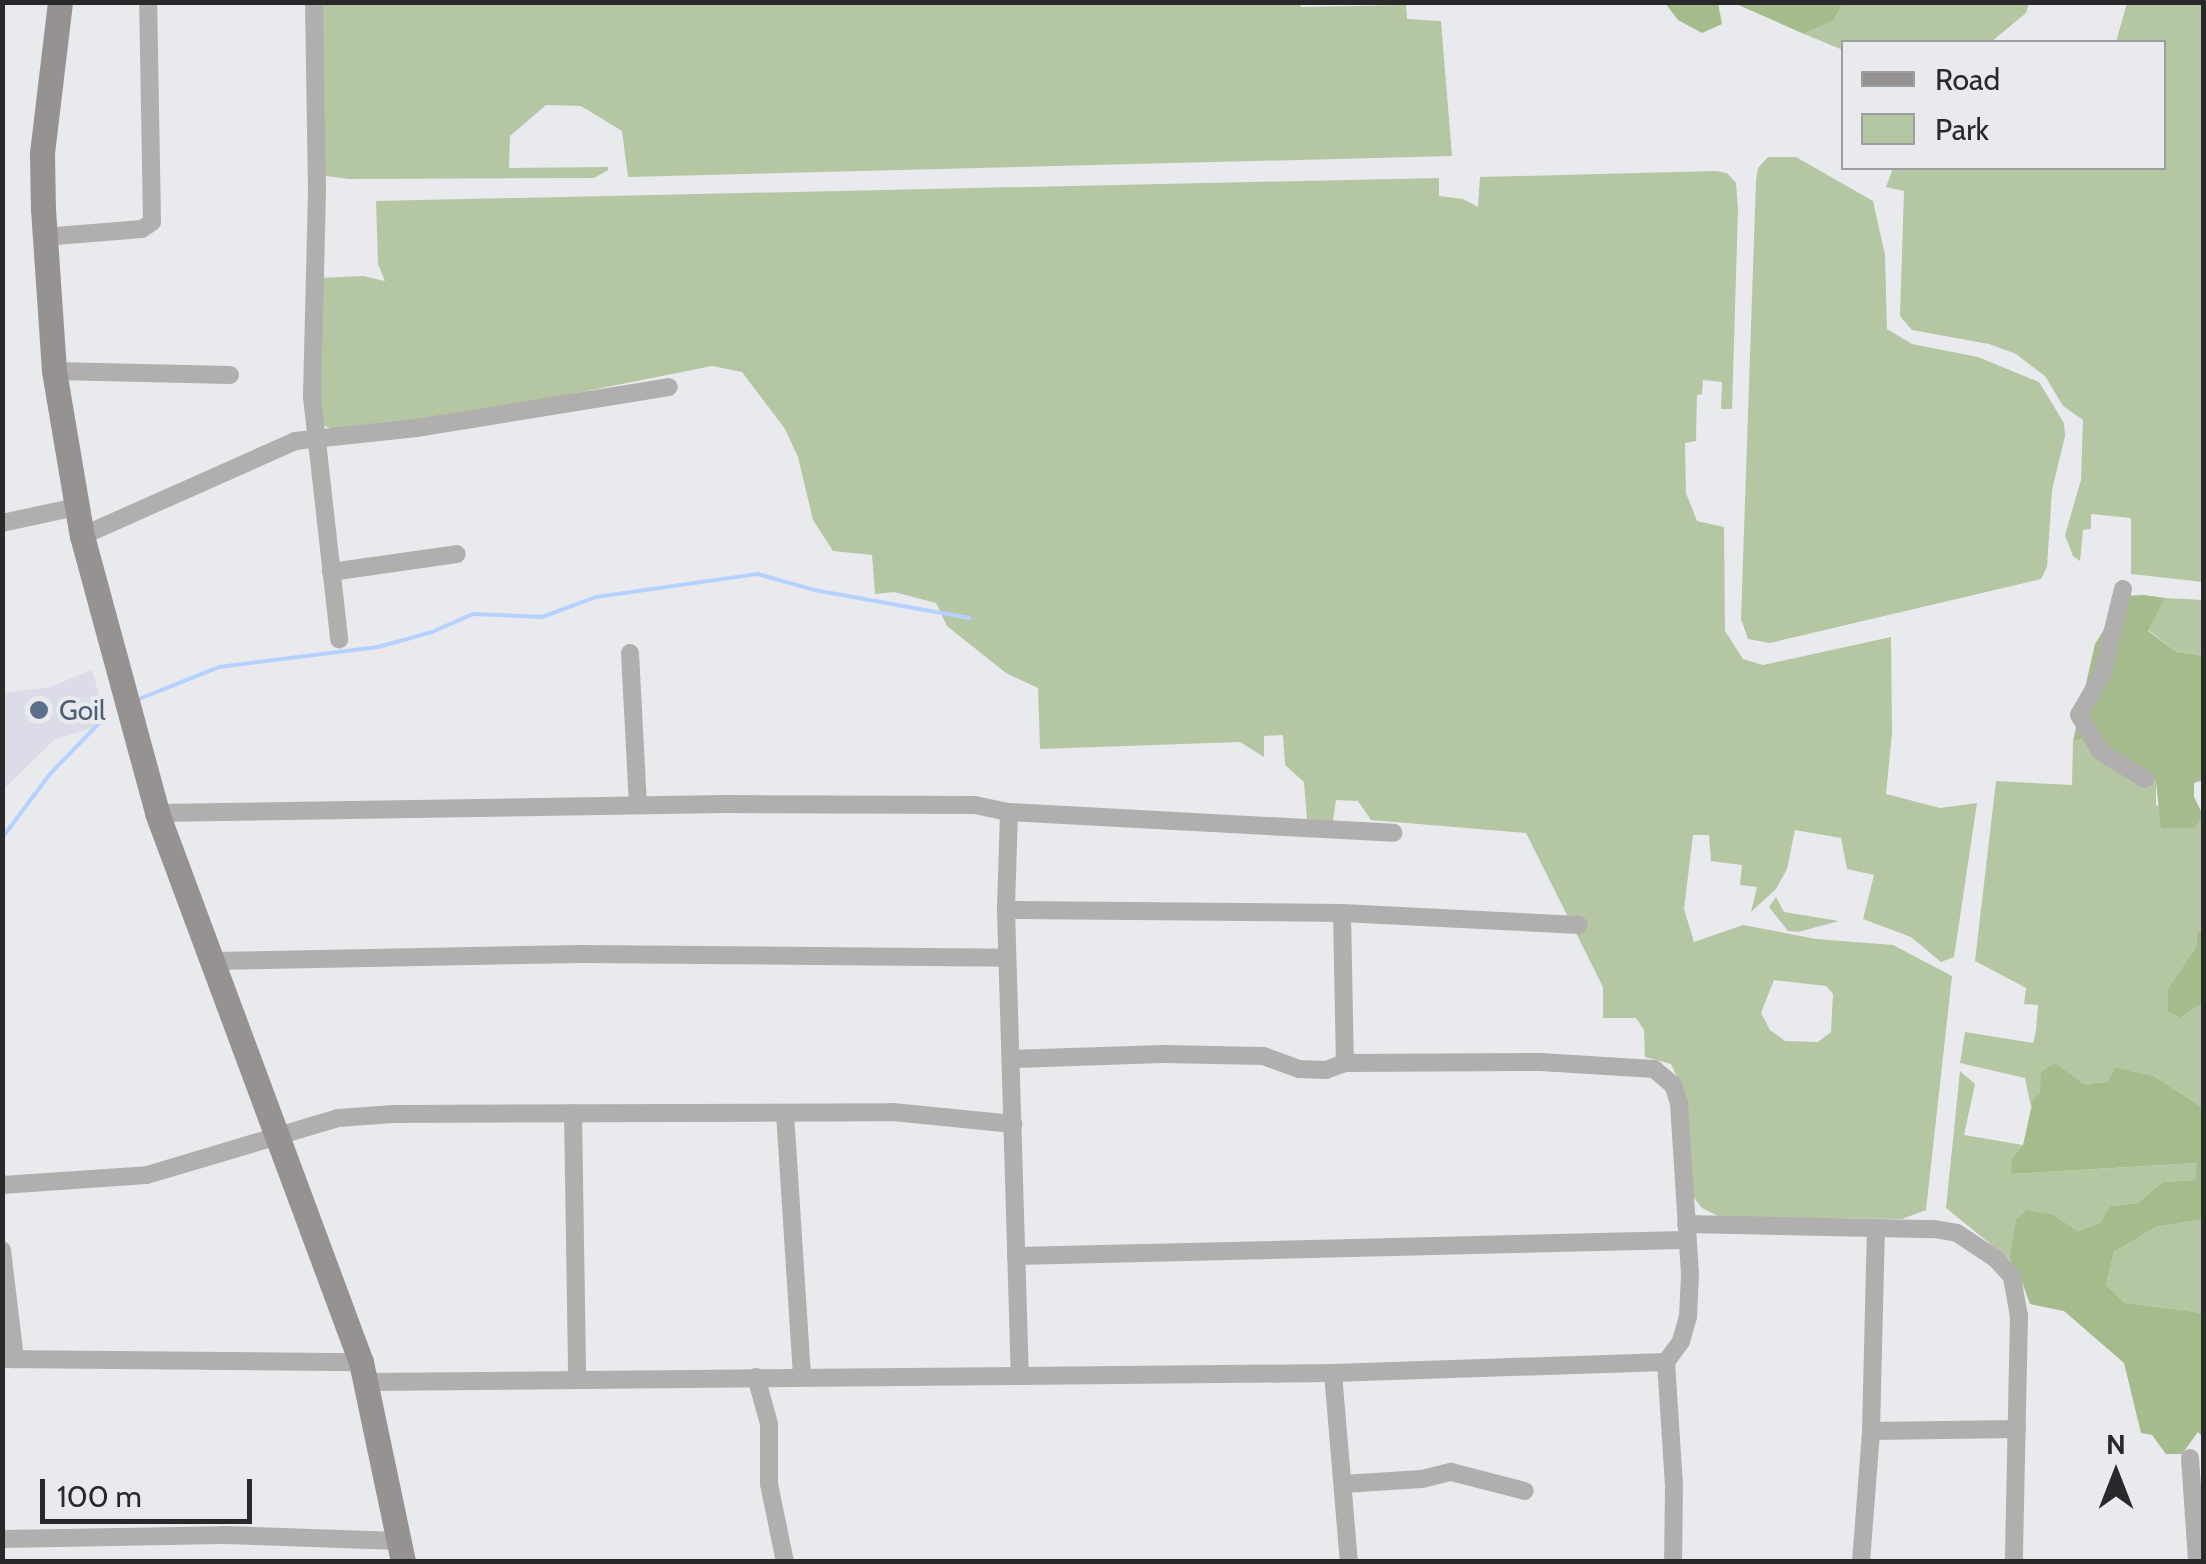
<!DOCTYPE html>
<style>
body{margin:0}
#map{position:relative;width:2206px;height:1564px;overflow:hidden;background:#e9eaee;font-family:Cabin,sans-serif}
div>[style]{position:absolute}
.built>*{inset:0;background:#dbdce8}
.green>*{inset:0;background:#b5c6a3}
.forest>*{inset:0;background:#a5bb8c}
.stream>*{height:4px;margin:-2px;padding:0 2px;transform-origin:2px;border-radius:2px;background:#b7d1ff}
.street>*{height:18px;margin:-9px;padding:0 9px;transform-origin:9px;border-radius:9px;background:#b1afae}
.secondary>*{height:25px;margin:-12.5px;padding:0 12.5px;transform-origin:12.5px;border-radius:12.5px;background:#959291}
.dots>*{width:28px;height:28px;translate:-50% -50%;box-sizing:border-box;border:5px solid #e9eaee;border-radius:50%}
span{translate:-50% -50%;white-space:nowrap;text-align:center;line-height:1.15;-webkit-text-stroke:8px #e9eaee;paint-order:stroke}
.service-label{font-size:28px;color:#4e5e75}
.left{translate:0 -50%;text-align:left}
.frame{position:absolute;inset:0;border:5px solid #29292b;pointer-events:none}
.legend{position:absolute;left:1841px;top:40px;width:325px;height:130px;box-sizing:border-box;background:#e9eaee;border:2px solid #9c9da0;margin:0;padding:12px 18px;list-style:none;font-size:30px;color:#29292b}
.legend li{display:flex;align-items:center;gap:20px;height:50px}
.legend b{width:50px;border:2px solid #9c9da0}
.north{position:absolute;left:2066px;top:1424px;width:100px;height:100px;-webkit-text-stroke:8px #e9eaee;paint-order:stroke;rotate:0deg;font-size:28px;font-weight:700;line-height:40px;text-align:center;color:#29292b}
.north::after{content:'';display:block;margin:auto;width:35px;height:45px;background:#29292b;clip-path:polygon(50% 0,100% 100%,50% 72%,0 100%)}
.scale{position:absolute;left:40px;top:1479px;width:212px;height:45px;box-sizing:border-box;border:5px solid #29292b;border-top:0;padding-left:12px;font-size:30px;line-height:35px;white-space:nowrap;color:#29292b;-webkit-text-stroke:8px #e9eaee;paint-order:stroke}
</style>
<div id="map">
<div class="built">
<i style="clip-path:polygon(92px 670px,107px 723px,54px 740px,3px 790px,3px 693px,50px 687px)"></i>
</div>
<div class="green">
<i style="clip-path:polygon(1299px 2px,1301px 7px,1406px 5px,1407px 19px,1441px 21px,1452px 156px,628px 177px,622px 131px,581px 106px,546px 105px,510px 136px,509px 168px,608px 167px,608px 170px,594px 178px,349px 179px,326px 176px,318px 154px,319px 3px)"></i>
<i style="clip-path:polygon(1843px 3px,2029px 3px,2026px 13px,1991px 42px,1844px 42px,1843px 50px,1804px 34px,1834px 20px)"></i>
<i style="clip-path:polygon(2127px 3px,2203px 3px,2203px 582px,2131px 574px,2131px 518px,2091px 514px,2091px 529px,2083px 530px,2080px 561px,2073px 556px,2065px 535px,2081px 480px,2083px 420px,2063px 406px,2045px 376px,2016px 354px,1989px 344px,1912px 330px,1900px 316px,1904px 191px,1886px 187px,1893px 168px,2164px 168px,2164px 42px,2116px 42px)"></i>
<i style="clip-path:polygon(1768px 157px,1796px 157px,1873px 201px,1885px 255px,1887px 329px,1912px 344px,1978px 357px,2039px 382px,2064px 423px,2065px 436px,2052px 490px,2047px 567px,2041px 579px,1770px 643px,1748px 639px,1741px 619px,1756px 180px,1758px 168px)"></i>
<i style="clip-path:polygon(evenodd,1715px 171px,1727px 173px,1736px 183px,1738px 209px,1732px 409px,1721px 409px,1722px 382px,1703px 380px,1702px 394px,1697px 395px,1696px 441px,1685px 443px,1686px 493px,1697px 521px,1724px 527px,1725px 631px,1743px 659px,1763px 665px,1891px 637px,1892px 733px,1886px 794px,1940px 808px,1977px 803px,1954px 957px,1941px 962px,1911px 937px,1863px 919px,1874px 875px,1847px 869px,1841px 838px,1795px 830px,1787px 869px,1776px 889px,1751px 912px,1757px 887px,1740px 885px,1742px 865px,1711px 861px,1709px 835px,1693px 835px,1684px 909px,1694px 942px,1743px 925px,1816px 939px,1893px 945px,1952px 976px,1926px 1210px,1902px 1219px,1720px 1217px,1702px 1208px,1691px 1194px,1677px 1077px,1671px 1064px,1645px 1057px,1644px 1030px,1636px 1018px,1603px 1018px,1603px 987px,1526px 833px,1371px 820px,1358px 801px,1336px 800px,1333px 821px,1307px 820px,1304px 782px,1285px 765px,1283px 735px,1264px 736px,1264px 757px,1240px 742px,1040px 749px,1038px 688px,1006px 673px,947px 626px,936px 603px,894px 592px,875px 594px,872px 555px,833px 551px,813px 520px,798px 457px,785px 429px,742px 372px,712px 366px,502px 408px,338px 432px,319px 423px,317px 278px,363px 276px,385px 281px,378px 264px,376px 201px,1439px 178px,1439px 196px,1463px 199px,1478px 207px,1480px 177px,1715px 171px,1774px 980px,1826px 986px,1833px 994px,1831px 1032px,1818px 1042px,1785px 1041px,1770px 1030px,1761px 1013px,1774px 980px)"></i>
<i style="clip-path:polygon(2165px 598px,2203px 600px,2203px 656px,2177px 652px,2148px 630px)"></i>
<i style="clip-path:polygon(2087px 738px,2105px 744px,2156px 782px,2156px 805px,2195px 828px,2203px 815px,2203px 932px,2197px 931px,2196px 947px,2168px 990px,2168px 1012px,2180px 1018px,2203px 1003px,2203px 1108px,2154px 1076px,2114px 1067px,2108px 1082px,2083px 1084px,2068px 1076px,2040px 1093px,2031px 1107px,2025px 1078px,1960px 1063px,1965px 1032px,2033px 1043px,2036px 1031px,2038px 1005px,2024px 1004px,2026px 988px,1975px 961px,1996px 781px,2072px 785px,2073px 741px)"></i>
<i style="clip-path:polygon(1776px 897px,1784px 912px,1839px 921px,1798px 932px,1788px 931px,1769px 907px)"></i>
<i style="clip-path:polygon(1960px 1071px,1975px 1084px,1964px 1135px,2023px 1145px,2012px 1158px,2012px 1174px,2198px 1163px,2195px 1180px,2163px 1182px,2138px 1203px,2112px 1206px,2100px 1223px,2078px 1231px,2054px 1215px,2016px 1220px,2009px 1259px,1946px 1208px)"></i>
<i style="clip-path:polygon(2203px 1219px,2203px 1313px,2125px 1303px,2106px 1285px,2114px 1252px,2156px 1227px)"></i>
</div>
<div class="forest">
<i style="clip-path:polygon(1665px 3px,1718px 3px,1722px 24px,1702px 33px,1678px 20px)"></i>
<i style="clip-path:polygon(1734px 3px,1843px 3px,1834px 20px,1804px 34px)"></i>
<i style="clip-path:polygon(2144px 595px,2165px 598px,2148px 631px,2177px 652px,2203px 656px,2203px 780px,2194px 783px,2194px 797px,2203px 815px,2195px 828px,2161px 828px,2156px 782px,2105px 744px,2087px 738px,2073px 741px,2095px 644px,2125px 596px)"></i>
<i style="clip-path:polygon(2197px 931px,2203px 932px,2203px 1003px,2180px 1018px,2168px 1012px,2168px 989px,2196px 947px)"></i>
<i style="clip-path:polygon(2055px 1063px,2083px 1084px,2108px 1082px,2114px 1067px,2154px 1076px,2203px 1108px,2203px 1219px,2156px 1227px,2114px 1252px,2106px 1285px,2125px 1303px,2203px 1313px,2203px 1437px,2198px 1432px,2182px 1454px,2166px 1454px,2152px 1435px,2141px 1433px,2124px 1363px,2064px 1311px,2030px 1304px,2019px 1274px,2009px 1259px,2016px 1220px,2027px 1210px,2054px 1215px,2078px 1231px,2100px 1223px,2111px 1206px,2138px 1203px,2163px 1182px,2195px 1180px,2197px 1163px,2011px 1174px,2012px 1158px,2023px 1145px,2033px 1100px,2040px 1093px,2041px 1072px)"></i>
</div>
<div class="stream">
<i style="left:139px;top:699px;width:86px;rotate:-21.8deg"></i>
<i style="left:219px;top:667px;width:160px;rotate:-7.2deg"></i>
<i style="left:378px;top:647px;width:56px;rotate:-15.5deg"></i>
<i style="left:432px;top:632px;width:45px;rotate:-23.7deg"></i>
<i style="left:473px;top:614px;width:69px;rotate:2.5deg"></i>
<i style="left:542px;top:617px;width:58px;rotate:-20.3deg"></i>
<i style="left:596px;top:597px;width:164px;rotate:-8.1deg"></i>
<i style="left:758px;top:574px;width:58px;rotate:15.9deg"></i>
<i style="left:814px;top:590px;width:158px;rotate:10.2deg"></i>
<i style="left:2px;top:838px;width:80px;rotate:-53.1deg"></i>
<i style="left:50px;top:774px;width:81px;rotate:-46deg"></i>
</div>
<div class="street">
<i style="left:314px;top:2px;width:189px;rotate:89.1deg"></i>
<i style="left:317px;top:191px;width:206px;rotate:91.4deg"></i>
<i style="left:312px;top:397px;width:244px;rotate:83.6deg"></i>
<i style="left:44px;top:237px;width:98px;rotate:-4.7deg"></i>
<i style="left:142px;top:229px;width:12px;rotate:-35deg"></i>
<i style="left:152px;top:222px;width:220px;rotate:-91deg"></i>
<i style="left:54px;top:371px;width:176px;rotate:1.3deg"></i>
<i style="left:2px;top:523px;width:76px;rotate:-12.2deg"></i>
<i style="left:82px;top:536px;width:233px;rotate:-24deg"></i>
<i style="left:295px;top:441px;width:122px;rotate:-6.1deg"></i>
<i style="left:416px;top:428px;width:256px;rotate:-9.2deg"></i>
<i style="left:331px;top:572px;width:127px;rotate:-8.1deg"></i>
<i style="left:2123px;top:589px;width:89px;rotate:103.7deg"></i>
<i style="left:2102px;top:675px;width:46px;rotate:119.9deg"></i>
<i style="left:2079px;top:715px;width:43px;rotate:59.3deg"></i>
<i style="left:2101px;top:752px;width:52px;rotate:31.5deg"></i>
<i style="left:630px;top:653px;width:152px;rotate:87deg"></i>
<i style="left:1009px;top:812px;width:98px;rotate:91.8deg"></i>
<i style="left:1006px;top:910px;width:464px;rotate:88.3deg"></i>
<i style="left:157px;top:813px;width:567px;rotate:-0.91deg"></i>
<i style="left:724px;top:804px;width:251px;rotate:0.2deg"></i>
<i style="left:975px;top:805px;width:35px;rotate:12deg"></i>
<i style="left:1009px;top:812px;width:385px;rotate:3.1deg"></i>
<i style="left:1006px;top:910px;width:336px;rotate:0.5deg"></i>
<i style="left:1342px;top:913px;width:237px;rotate:2.9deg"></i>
<i style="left:1342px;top:913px;width:150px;rotate:88.9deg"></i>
<i style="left:212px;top:961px;width:370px;rotate:-1.1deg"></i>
<i style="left:582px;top:954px;width:425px;rotate:0.5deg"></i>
<i style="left:573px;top:1113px;width:267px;rotate:89.1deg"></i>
<i style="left:785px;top:1113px;width:265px;rotate:86.3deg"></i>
<i style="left:2px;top:1185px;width:145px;rotate:-3.9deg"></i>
<i style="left:147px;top:1175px;width:199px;rotate:-16.6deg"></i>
<i style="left:338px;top:1118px;width:56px;rotate:-4.1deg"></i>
<i style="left:394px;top:1114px;width:499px;rotate:-0.2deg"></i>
<i style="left:893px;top:1112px;width:121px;rotate:5.7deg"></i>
<i style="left:1686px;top:1224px;width:249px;rotate:1.2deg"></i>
<i style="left:1935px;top:1229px;width:22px;rotate:10deg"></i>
<i style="left:1957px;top:1233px;width:47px;rotate:33.7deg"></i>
<i style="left:1996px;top:1259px;width:24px;rotate:48deg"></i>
<i style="left:2012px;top:1277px;width:39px;rotate:80deg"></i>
<i style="left:2019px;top:1315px;width:247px;rotate:91.2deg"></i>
<i style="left:2px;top:1250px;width:110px;rotate:83.2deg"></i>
<i style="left:1016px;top:1256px;width:668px;rotate:-1.37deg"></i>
<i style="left:2px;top:1359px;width:359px;rotate:0.5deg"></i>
<i style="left:1666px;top:1362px;width:123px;rotate:86.3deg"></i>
<i style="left:1674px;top:1485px;width:77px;rotate:90.7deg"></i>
<i style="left:1333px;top:1373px;width:190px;rotate:85.2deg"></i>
<i style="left:756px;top:1377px;width:49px;rotate:74.5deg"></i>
<i style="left:769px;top:1424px;width:60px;rotate:90deg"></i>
<i style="left:769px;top:1484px;width:80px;rotate:78.4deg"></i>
<i style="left:366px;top:1382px;width:967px;rotate:-0.53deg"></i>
<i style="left:1333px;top:1373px;width:333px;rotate:-1.9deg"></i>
<i style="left:1666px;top:1362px;width:26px;rotate:-54deg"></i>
<i style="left:1681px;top:1341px;width:25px;rotate:-74deg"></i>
<i style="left:1688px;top:1317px;width:43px;rotate:-87.3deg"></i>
<i style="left:1690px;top:1274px;width:171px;rotate:-93.7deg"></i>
<i style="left:1679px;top:1103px;width:19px;rotate:-108deg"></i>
<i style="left:1673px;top:1085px;width:25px;rotate:-140deg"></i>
<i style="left:1654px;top:1069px;width:114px;rotate:-176.5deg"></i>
<i style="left:1540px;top:1062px;width:195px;rotate:179.7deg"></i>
<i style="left:1345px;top:1063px;width:20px;rotate:160deg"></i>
<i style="left:1326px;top:1070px;width:27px;rotate:-178deg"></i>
<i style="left:1299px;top:1069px;width:37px;rotate:-160deg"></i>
<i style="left:1264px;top:1056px;width:101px;rotate:-178.9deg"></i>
<i style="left:1163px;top:1054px;width:151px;rotate:178.1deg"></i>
<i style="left:1871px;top:1431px;width:146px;rotate:-0.8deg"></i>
<i style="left:2190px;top:1458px;width:104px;rotate:86.1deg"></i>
<i style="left:1343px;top:1484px;width:79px;rotate:-3.6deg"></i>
<i style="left:1422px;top:1479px;width:30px;rotate:-14deg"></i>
<i style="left:1451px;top:1472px;width:76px;rotate:14.4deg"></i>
<i style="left:2px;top:1539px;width:222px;rotate:-1deg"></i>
<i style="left:224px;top:1535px;width:175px;rotate:2deg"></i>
<i style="left:1861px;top:1562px;width:131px;rotate:-85.6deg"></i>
<i style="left:1871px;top:1431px;width:200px;rotate:-88.6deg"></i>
</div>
<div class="secondary">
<i style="left:60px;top:2px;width:153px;rotate:96.8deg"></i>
<i style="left:42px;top:154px;width:55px;rotate:89deg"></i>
<i style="left:43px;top:209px;width:162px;rotate:86.1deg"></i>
<i style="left:54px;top:371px;width:167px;rotate:80.4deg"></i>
<i style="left:82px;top:536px;width:287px;rotate:74.8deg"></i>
<i style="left:157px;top:813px;width:586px;rotate:69.62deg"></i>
<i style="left:361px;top:1362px;width:204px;rotate:78.1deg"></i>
</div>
<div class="dots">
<i style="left:39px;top:710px;background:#5c6f8a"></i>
</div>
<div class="service-label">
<span class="left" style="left:59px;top:710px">Goil</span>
</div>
<div class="frame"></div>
<ul class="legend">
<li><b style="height:12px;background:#959291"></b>Road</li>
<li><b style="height:28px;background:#b5c6a3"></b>Park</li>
</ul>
<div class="north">N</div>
<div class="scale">100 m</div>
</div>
